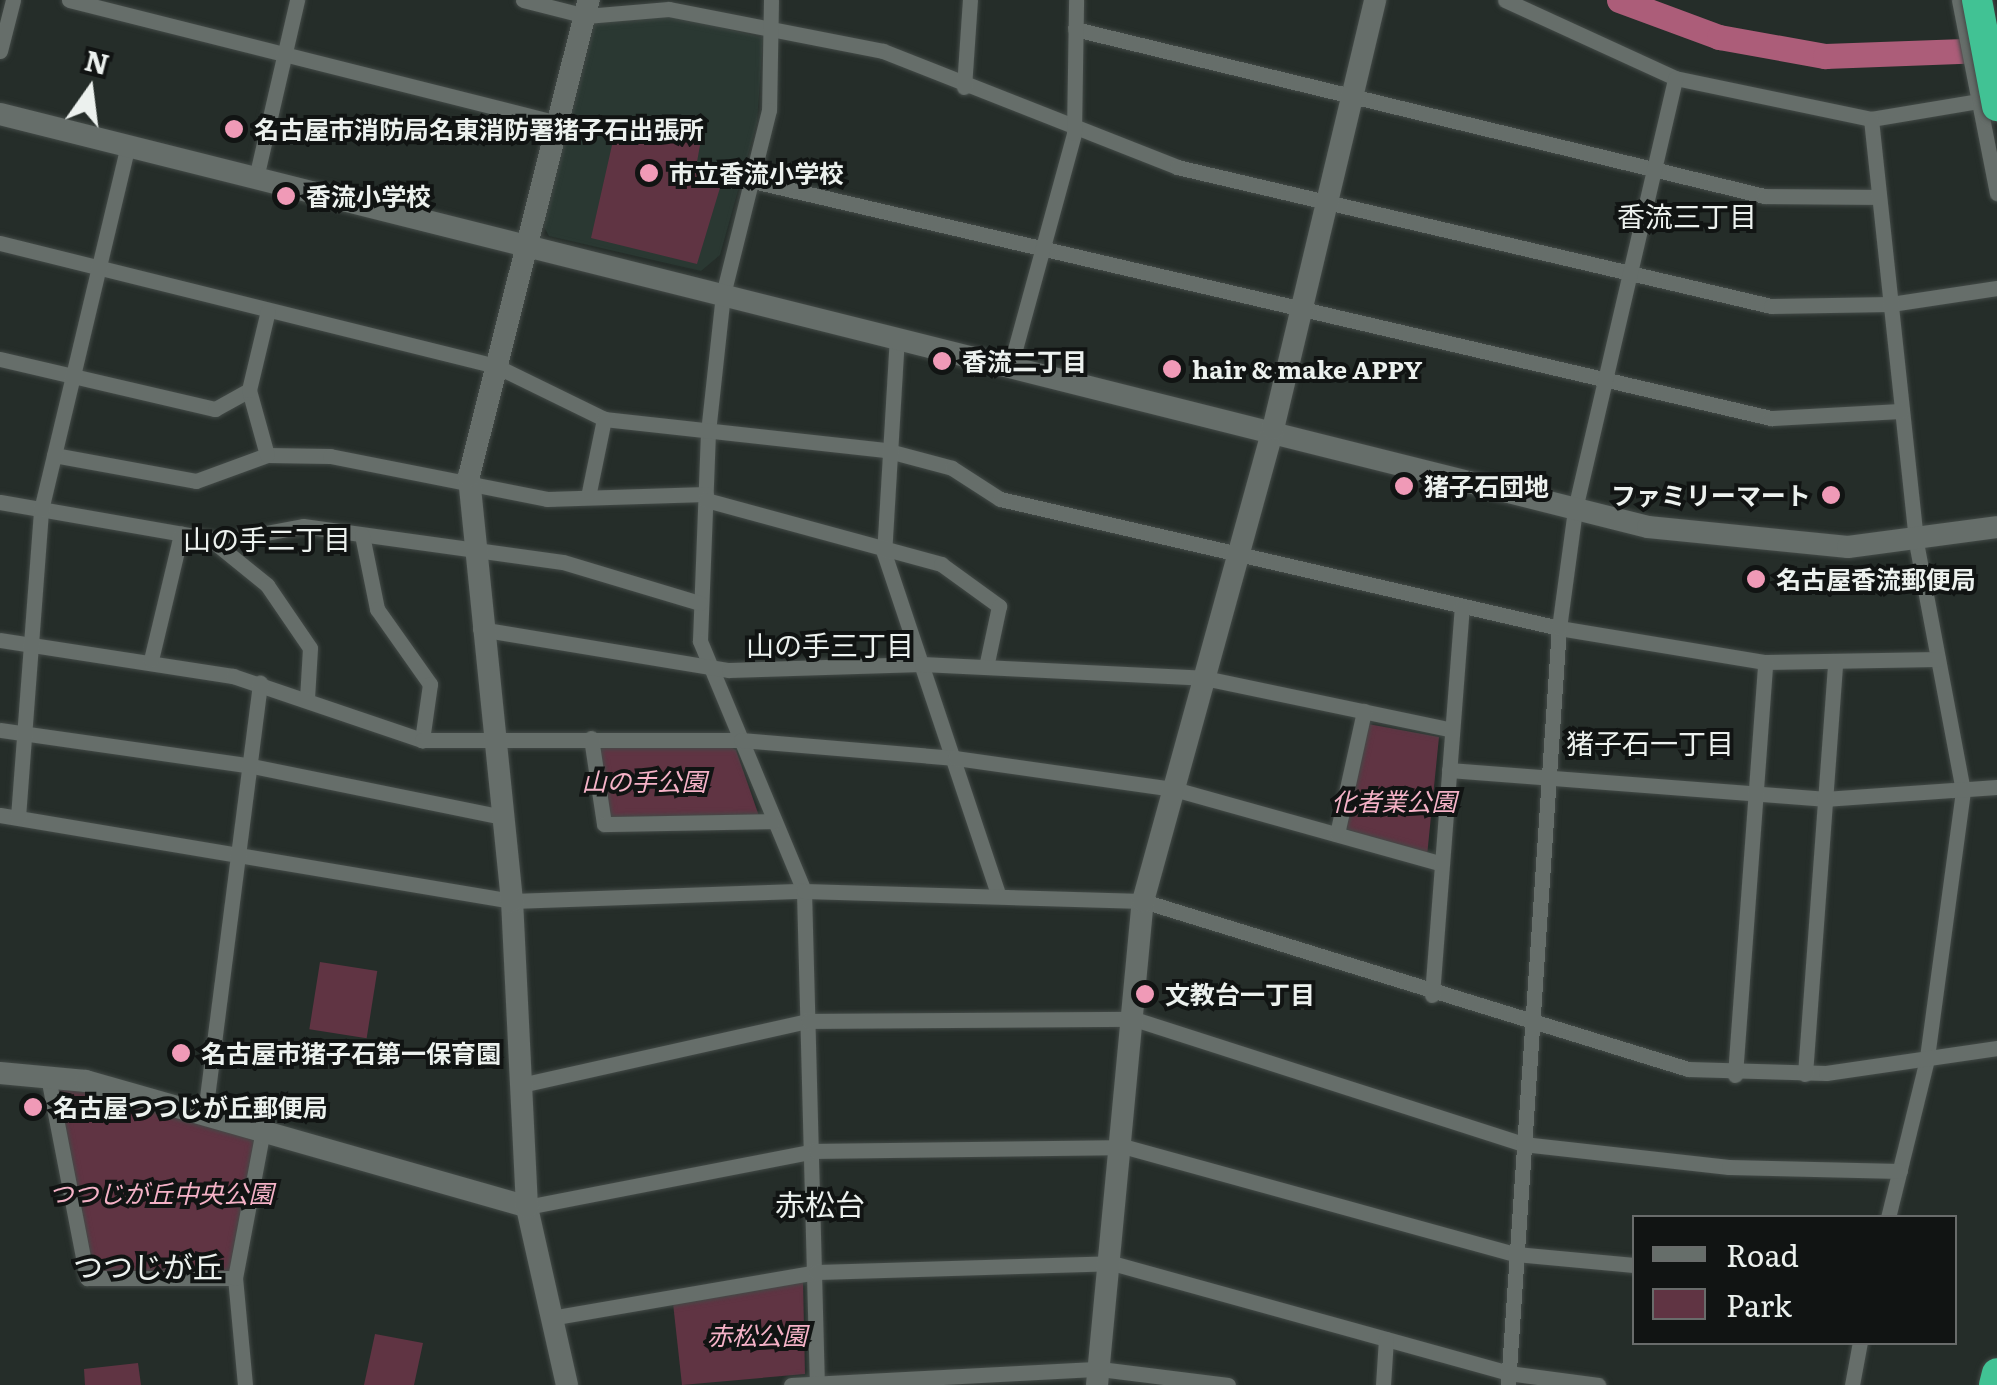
<!DOCTYPE html>
<meta charset="utf-8">
<style>
body{margin:0}
#map{position:relative;width:1997px;height:1385px;overflow:hidden;background:#252d29;font-family:Literata,"Noto Sans JP",serif}
div>[style]{position:absolute}
.built>*{inset:0;background:#2a3832}
.green>*{inset:0;background:#603443;transform-origin:0 0}
.river>*{height:25px;margin:-12.5px;padding:0 12.5px;transform-origin:12.5px;border-radius:12.5px;background:#ac5d79}
.roads{filter:drop-shadow(0 0 2px #434a47) drop-shadow(0 0 2px #434a47)}
.street>*{height:15px;margin:-7.5px;padding:0 7.5px;transform-origin:7.5px;border-radius:7.5px;background:#666e6a}
.secondary>*{height:22px;margin:-11px;padding:0 11px;transform-origin:11px;border-radius:11px;background:#666e6a}
.highway>*{height:30px;margin:-15px;padding:0 15px;transform-origin:15px;border-radius:15px;background:#41c294}
.bridges{filter:drop-shadow(0 0 2px #434a47) drop-shadow(0 0 2px #434a47)}
.highway-bridge>*{height:30px;margin:-15px;padding:0 15px;transform-origin:15px;border-radius:15px;background:#41c294}
.dots>*{width:28px;height:28px;translate:-50% -50%;box-sizing:border-box;border:5px solid #111413;border-radius:50%}
span{translate:-50% -50%;white-space:nowrap;text-align:center;line-height:1.15;-webkit-text-stroke:8px #111413;paint-order:stroke}
.poi-label{font-size:25px;color:#ecf1ee;font-weight:700}
.left{translate:0 -50%;text-align:left}
.right{translate:-100% -50%;text-align:right}
.park-label{font-size:25px;color:#f5b2c7;font-style:italic}
.neighbourhood-label{font-size:28px;color:#ecf1ee}
.quarter-label{font-size:30px;color:#ecf1ee}
.legend{position:absolute;left:1632px;top:1215px;width:325px;height:130px;box-sizing:border-box;background:#111413;border:2px solid #696c6b;margin:0;padding:12px 18px;list-style:none;font-size:30px;color:#ecf1ee}
.legend li{display:flex;align-items:center;gap:20px;height:50px}
.legend b{width:50px;border:2px solid #696c6b}
.north{position:absolute;left:40px;top:40px;width:100px;height:100px;-webkit-text-stroke:8px #111413;paint-order:stroke;rotate:14deg;font-size:28px;font-weight:700;line-height:40px;text-align:center;color:#ecf1ee}
.north::after{content:'';display:block;margin:auto;width:35px;height:45px;background:#ecf1ee;clip-path:polygon(50% 0,100% 100%,50% 72%,0 100%)}
</style>
<div id="map">
<div class="built">
<i style="clip-path:polygon(673px 15px,763px 38px,757px 122px,720px 255px,701px 271px,549px 236px,543px 225px,595px 21px)"></i>
</div>
<div class="green">
<i style="clip-path:polygon(617px 123px,702px 134px,697px 162px,726px 168px,697px 264px,591px 238px)"></i>
<i style="clip-path:polygon(1368px 724px,1439px 737px,1427px 856px,1346px 829px)"></i>
<i style="clip-path:polygon(725px 744px,736px 750px,759px 816px,609px 817px,600px 747px)"></i>
<i style="left:320px;top:962px;width:58px;height:68px;rotate:9deg"></i>
<i style="clip-path:polygon(48px 1077px,263px 1130px,235px 1278px,87px 1278px)"></i>
<i style="clip-path:polygon(803px 1279px,805px 1374px,682px 1385px,673px 1303px)"></i>
<i style="clip-path:polygon(375px 1334px,423px 1343px,414px 1385px,364px 1385px)"></i>
<i style="clip-path:polygon(138px 1363px,141px 1385px,85px 1385px,84px 1369px)"></i>
</div>
<div class="river">
<i style="left:1619px;top:0;width:107px;rotate:20.3deg"></i>
<i style="left:1719px;top:37px;width:108px;rotate:10.2deg"></i>
<i style="left:1825px;top:56px;width:167px;rotate:-2.1deg"></i>
</div>
<div class="roads">
<div class="street">
<i style="left:69px;top:0;width:504px;rotate:14.12deg"></i>
<i style="left:523px;top:0;width:65px;rotate:14.3deg"></i>
<i style="left:586px;top:16px;width:83px;rotate:-4.8deg"></i>
<i style="left:669px;top:9px;width:218px;rotate:11.1deg"></i>
<i style="left:883px;top:51px;width:316px;rotate:21.5deg"></i>
<i style="left:1177px;top:167px;width:610px;rotate:13.17deg"></i>
<i style="left:1771px;top:306px;width:120px;rotate:-1deg"></i>
<i style="left:1891px;top:304px;width:107px;rotate:-8.6deg"></i>
<i style="left:771px;top:0;width:110px;rotate:91deg"></i>
<i style="left:769px;top:110px;width:190px;rotate:104deg"></i>
<i style="left:723px;top:294px;width:139px;rotate:96.2deg"></i>
<i style="left:708px;top:432px;width:209px;rotate:92.2deg"></i>
<i style="left:700px;top:641px;width:271px;rotate:67.4deg"></i>
<i style="left:804px;top:891px;width:494px;rotate:88.5deg"></i>
<i style="left:1505px;top:0;width:187px;rotate:24.6deg"></i>
<i style="left:1675px;top:78px;width:200px;rotate:11.8deg"></i>
<i style="left:1871px;top:119px;width:128px;rotate:-9.5deg"></i>
<i style="left:1959px;top:0;width:197px;rotate:78.9deg"></i>
<i style="left:1075px;top:29px;width:709px;rotate:13.62deg"></i>
<i style="left:1764px;top:196px;width:115px;rotate:0.5deg"></i>
<i style="left:0;top:51px;width:53px;rotate:-75.7deg"></i>
<i style="left:964px;top:87px;width:87px;rotate:-86.1deg"></i>
<i style="left:1871px;top:119px;width:425px;rotate:83.9deg"></i>
<i style="left:1916px;top:542px;width:253px;rotate:79.3deg"></i>
<i style="left:1963px;top:791px;width:270px;rotate:97.7deg"></i>
<i style="left:1927px;top:1059px;width:164px;rotate:103.8deg"></i>
<i style="left:256px;top:178px;width:183px;rotate:-77deg"></i>
<i style="left:753px;top:181px;width:1045px;rotate:13.11deg"></i>
<i style="left:1771px;top:418px;width:131px;rotate:-3.1deg"></i>
<i style="left:0;top:243px;width:511px;rotate:13.93deg"></i>
<i style="left:496px;top:366px;width:120px;rotate:26.1deg"></i>
<i style="left:604px;top:419px;width:283px;rotate:6.3deg"></i>
<i style="left:885px;top:450px;width:69px;rotate:15deg"></i>
<i style="left:952px;top:468px;width:57px;rotate:32.9deg"></i>
<i style="left:1000px;top:499px;width:574px;rotate:12.99deg"></i>
<i style="left:1559px;top:628px;width:209px;rotate:9.4deg"></i>
<i style="left:1765px;top:662px;width:173px;rotate:-1deg"></i>
<i style="left:897px;top:336px;width:217px;rotate:93.4deg"></i>
<i style="left:884px;top:553px;width:360px;rotate:71.5deg"></i>
<i style="left:0;top:359px;width:221px;rotate:13.1deg"></i>
<i style="left:215px;top:409px;width:39px;rotate:-29deg"></i>
<i style="left:1011px;top:364px;width:239px;rotate:-74.7deg"></i>
<i style="left:1074px;top:133px;width:133px;rotate:-89.1deg"></i>
<i style="left:54px;top:455px;width:144px;rotate:10.4deg"></i>
<i style="left:196px;top:481px;width:76px;rotate:-20.1deg"></i>
<i style="left:267px;top:455px;width:63px;rotate:0.9deg"></i>
<i style="left:330px;top:456px;width:221px;rotate:11.2deg"></i>
<i style="left:547px;top:499px;width:159px;rotate:-1.8deg"></i>
<i style="left:267px;top:455px;width:67px;rotate:-105.5deg"></i>
<i style="left:249px;top:390px;width:82px;rotate:-76.6deg"></i>
<i style="left:589px;top:492px;width:75px;rotate:-78.4deg"></i>
<i style="left:706px;top:500px;width:244px;rotate:15.2deg"></i>
<i style="left:941px;top:564px;width:72px;rotate:35.9deg"></i>
<i style="left:999px;top:606px;width:62px;rotate:102deg"></i>
<i style="left:0;top:502px;width:226px;rotate:9.9deg"></i>
<i style="left:223px;top:541px;width:81px;rotate:-10.6deg"></i>
<i style="left:303px;top:526px;width:262px;rotate:7.9deg"></i>
<i style="left:563px;top:562px;width:143px;rotate:16.7deg"></i>
<i style="left:362px;top:535px;width:76px;rotate:78.5deg"></i>
<i style="left:377px;top:609px;width:92px;rotate:54.8deg"></i>
<i style="left:430px;top:684px;width:57px;rotate:98.1deg"></i>
<i style="left:209px;top:538px;width:75px;rotate:39deg"></i>
<i style="left:267px;top:585px;width:76px;rotate:55.7deg"></i>
<i style="left:310px;top:648px;width:50px;rotate:93.4deg"></i>
<i style="left:480px;top:629px;width:252px;rotate:9.4deg"></i>
<i style="left:729px;top:670px;width:193px;rotate:-1.8deg"></i>
<i style="left:922px;top:664px;width:282px;rotate:2.8deg"></i>
<i style="left:1204px;top:678px;width:253px;rotate:11.8deg"></i>
<i style="left:0;top:640px;width:236px;rotate:8.8deg"></i>
<i style="left:233px;top:676px;width:200px;rotate:18.7deg"></i>
<i style="left:422px;top:740px;width:319px"></i>
<i style="left:741px;top:740px;width:215px;rotate:4.8deg"></i>
<i style="left:955px;top:758px;width:221px;rotate:8.1deg"></i>
<i style="left:1174px;top:789px;width:278px;rotate:15.6deg"></i>
<i style="left:151px;top:660px;width:130px;rotate:-76.6deg"></i>
<i style="left:0;top:730px;width:255px;rotate:8.1deg"></i>
<i style="left:252px;top:766px;width:255px;rotate:11.5deg"></i>
<i style="left:591px;top:738px;width:87px;rotate:81.4deg"></i>
<i style="left:604px;top:824px;width:169px;rotate:-1deg"></i>
<i style="left:1449px;top:770px;width:376px;rotate:4.4deg"></i>
<i style="left:1824px;top:799px;width:173px;rotate:-4deg"></i>
<i style="left:0;top:815px;width:519px;rotate:9.53deg"></i>
<i style="left:512px;top:901px;width:292px;rotate:-2deg"></i>
<i style="left:804px;top:891px;width:339px;rotate:1.7deg"></i>
<i style="left:1143px;top:901px;width:570px;rotate:17.13deg"></i>
<i style="left:1688px;top:1069px;width:138px;rotate:1.7deg"></i>
<i style="left:1826px;top:1073px;width:173px;rotate:-8.3deg"></i>
<i style="left:18px;top:817px;width:308px;rotate:-85.7deg"></i>
<i style="left:41px;top:510px;width:374px;rotate:-76.6deg"></i>
<i style="left:1337px;top:834px;width:126px;rotate:-77.6deg"></i>
<i style="left:1432px;top:995px;width:390px;rotate:-85.6deg"></i>
<i style="left:1805px;top:1074px;width:414px;rotate:-85.8deg"></i>
<i style="left:1735px;top:1075px;width:414px;rotate:-85.8deg"></i>
<i style="left:48px;top:1077px;width:205px;rotate:79deg"></i>
<i style="left:87px;top:1278px;width:148px"></i>
<i style="left:521px;top:1085px;width:294px;rotate:-12.6deg"></i>
<i style="left:808px;top:1021px;width:326px;rotate:-0.4deg"></i>
<i style="left:1134px;top:1019px;width:409px;rotate:17.8deg"></i>
<i style="left:1523px;top:1144px;width:207px;rotate:6.4deg"></i>
<i style="left:1729px;top:1167px;width:171px;rotate:1.3deg"></i>
<i style="left:205px;top:1113px;width:434px;rotate:-82.7deg"></i>
<i style="left:527px;top:1207px;width:294px;rotate:-11deg"></i>
<i style="left:816px;top:1151px;width:310px;rotate:-0.7deg"></i>
<i style="left:1126px;top:1147px;width:403px;rotate:15.4deg"></i>
<i style="left:1515px;top:1254px;width:120px;rotate:5.3deg"></i>
<i style="left:550px;top:1318px;width:270px;rotate:-9.8deg"></i>
<i style="left:816px;top:1272px;width:296px;rotate:-1.7deg"></i>
<i style="left:1112px;top:1263px;width:411px;rotate:15.5deg"></i>
<i style="left:1508px;top:1373px;width:91px;rotate:7.6deg"></i>
<i style="left:245px;top:1385px;width:107px;rotate:-95.3deg"></i>
<i style="left:235px;top:1278px;width:151px;rotate:-79.3deg"></i>
<i style="left:791px;top:1385px;width:309px;rotate:-3deg"></i>
<i style="left:1100px;top:1369px;width:129px;rotate:7.1deg"></i>
<i style="left:1383px;top:1385px;width:46px;rotate:-86.3deg"></i>
<i style="left:1508px;top:1385px;width:759px;rotate:-86.15deg"></i>
<i style="left:1559px;top:628px;width:120px;rotate:-82.3deg"></i>
<i style="left:1575px;top:509px;width:442px;rotate:-76.9deg"></i>
<i style="left:1852px;top:1385px;width:44px;rotate:-79.5deg"></i>
</div>
<div class="secondary">
<i style="left:0;top:114px;width:1699px;rotate:14.07deg"></i>
<i style="left:1648px;top:527px;width:201px;rotate:5.7deg"></i>
<i style="left:1848px;top:547px;width:150px;rotate:-7.6deg"></i>
<i style="left:0;top:1073px;width:86px;rotate:5.3deg"></i>
<i style="left:86px;top:1081px;width:459px;rotate:15.9deg"></i>
<i style="left:567px;top:1385px;width:182px;rotate:-102.7deg"></i>
<i style="left:527px;top:1207px;width:306px;rotate:-92.8deg"></i>
<i style="left:512px;top:901px;width:427px;rotate:-95.8deg"></i>
<i style="left:469px;top:476px;width:491px;rotate:-75.9deg"></i>
<i style="left:1097px;top:1385px;width:486px;rotate:-84.6deg"></i>
<i style="left:1143px;top:901px;width:490px;rotate:-74.6deg"></i>
<i style="left:1273px;top:429px;width:441px;rotate:-76.6deg"></i>
</div>
<div class="highway">
<i style="left:1994px;top:1385px;width:12px;rotate:-76deg"></i>
</div>
</div>
<div class="bridges">
<div class="highway-bridge">
<i style="left:1977px;top:0;width:108px;rotate:79.3deg"></i>
</div>
</div>
<div class="dots">
<i style="left:234px;top:129px;background:#f09ab7"></i>
<i style="left:649px;top:173px;background:#f09ab7"></i>
<i style="left:286px;top:196px;background:#f09ab7"></i>
<i style="left:942px;top:361px;background:#f09ab7"></i>
<i style="left:1172px;top:369px;background:#f09ab7"></i>
<i style="left:1404px;top:486px;background:#f09ab7"></i>
<i style="left:1831px;top:495px;background:#f09ab7"></i>
<i style="left:1756px;top:579px;background:#f09ab7"></i>
<i style="left:1145px;top:994px;background:#f09ab7"></i>
<i style="left:181px;top:1053px;background:#f09ab7"></i>
<i style="left:33px;top:1107px;background:#f09ab7"></i>
</div>
<div class="poi-label">
<span class="left" style="left:254px;top:129px">名古屋市消防局名東消防署猪子石出張所</span>
<span class="left" style="left:669px;top:173px">市立香流小学校</span>
<span class="left" style="left:306px;top:196px">香流小学校</span>
<span class="left" style="left:962px;top:361px">香流二丁目</span>
<span class="left" style="left:1192px;top:369px">hair &amp; make APPY</span>
<span class="left" style="left:1424px;top:486px">猪子石団地</span>
<span class="right" style="left:1811px;top:495px">ファミリーマート</span>
<span class="left" style="left:1776px;top:579px">名古屋香流郵便局</span>
<span class="left" style="left:1165px;top:994px">文教台一丁目</span>
<span class="left" style="left:201px;top:1053px">名古屋市猪子石第一保育園</span>
<span class="left" style="left:53px;top:1107px">名古屋つつじが丘郵便局</span>
</div>
<div class="park-label">
<span style="left:644px;top:781px">山の手公園</span>
<span style="left:1394px;top:801px">化者業公園</span>
<span style="left:161px;top:1193px">つつじが丘中央公園</span>
<span style="left:757px;top:1335px">赤松公園</span>
</div>
<div class="neighbourhood-label">
<span style="left:1687px;top:215px">香流三丁目</span>
<span style="left:267px;top:538px">山の手二丁目</span>
<span style="left:830px;top:644px">山の手三丁目</span>
<span style="left:1650px;top:742px">猪子石一丁目</span>
</div>
<div class="quarter-label">
<span style="left:820px;top:1203px">赤松台</span>
<span style="left:148px;top:1265px">つつじが丘</span>
</div>
<ul class="legend">
<li><b style="height:12px;background:#666e6a"></b>Road</li>
<li><b style="height:28px;background:#603443"></b>Park</li>
</ul>
<div class="north">N</div>
</div>
